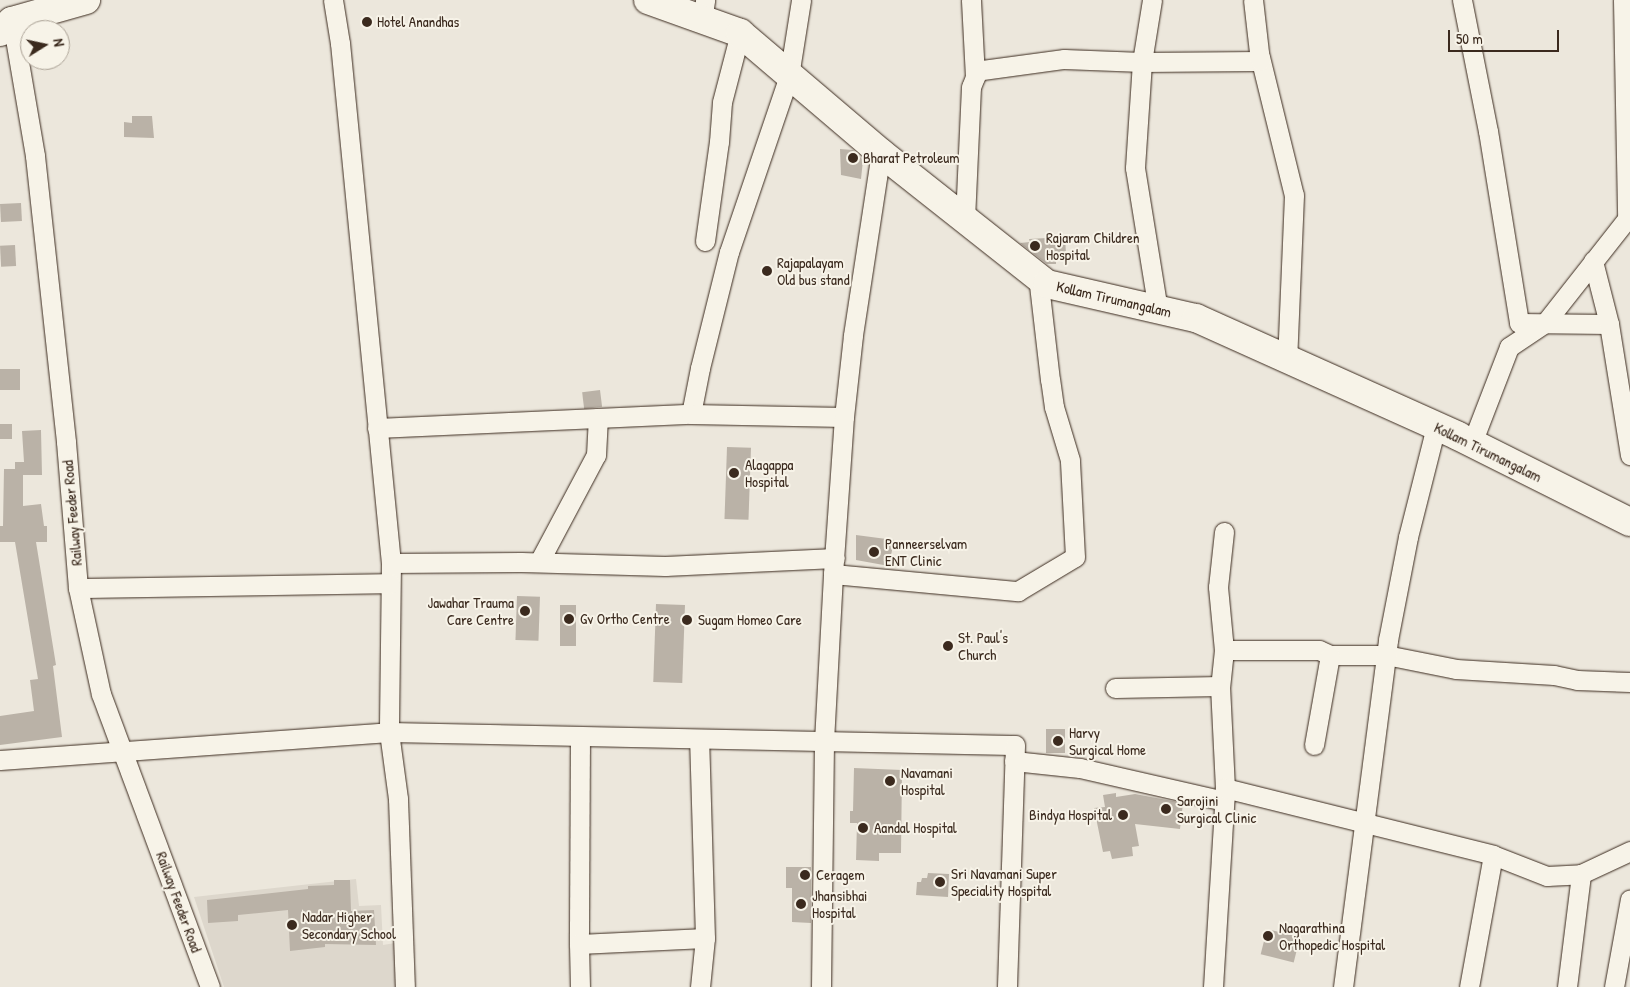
<!DOCTYPE html>
<style>
body{margin:0}
#map{position:relative;width:1630px;height:987px;overflow:hidden;background:#ece7dc;font-family:"Patrick Hand",sans-serif}
div>[style]{position:absolute}
.built>*{inset:0;background:#ddd7cc}
.building>*{inset:0;background:#bab2a7;transform-origin:0 0}
.roads{filter:drop-shadow(0 0 1px #3b2a1e) drop-shadow(0 0 1px #3b2a1e)}
.minor>*{height:19px;margin:-9.5px;padding:0 9.5px;transform-origin:9.5px;border-radius:9.5px;background:#f7f3e8}
.highway>*{height:28px;margin:-14px;padding:0 14px;transform-origin:14px;border-radius:14px;background:#f7f3e8}
.dots>*{width:14px;height:14px;translate:-50% -50%;box-sizing:border-box;border:2px solid #f7f3e8;border-radius:50%}
span{translate:-50% -50%;white-space:nowrap;text-align:center;line-height:1.15;-webkit-text-stroke:4px #f7f3e8;paint-order:stroke}
.poi-label{font-size:15px;color:#3b2a1e}
.left{translate:0 -50%;text-align:left}
.right{translate:-100% -50%;text-align:right}
.street-label{font-size:15px;color:#3b2a1e}
.north{position:absolute;left:20px;top:20px;width:50px;height:50px;box-sizing:border-box;background:#f7f3e8;border:1px solid #aca397;border-radius:50%;rotate:80deg;font-size:14px;font-weight:700;line-height:20px;text-align:center;color:#3b2a1e}
.north::after{content:'';display:block;margin:auto;width:18px;height:22px;background:#3b2a1e;clip-path:polygon(50% 0,100% 100%,50% 72%,0 100%)}
.scale{position:absolute;left:1448px;top:30px;width:111px;height:22px;box-sizing:border-box;border:2px solid #3b2a1e;border-top:0;padding-left:6px;font-size:15px;line-height:18px;white-space:nowrap;color:#3b2a1e;-webkit-text-stroke:4px #f7f3e8;paint-order:stroke}
</style>
<div id="map">
<div class="built">
<i style="clip-path:polygon(356px 879px,359px 906px,381px 905px,383px 945px,395px 943px,396px 987px,224px 987px,194px 897px)"></i>
</div>
<div class="building">
<i style="clip-path:polygon(132px 116px,152px 116px,154px 138px,124px 137px,124px 122px,132px 123px)"></i>
<i style="clip-path:polygon(840px 149px,853px 150px,863px 160px,861px 179px,841px 175px)"></i>
<i style="left:21px;top:203px;width:18px;height:21px;rotate:87deg"></i>
<i style="clip-path:polygon(1065px 237px,1066px 254px,1062px 254px,1062px 258px,1056px 259px,1056px 264px,1047px 264px,1020px 243px,1030px 242px,1029px 239px)"></i>
<i style="left:15px;top:245px;width:21px;height:15px;rotate:87deg"></i>
<i style="left:0;top:369px;width:20px;height:21px"></i>
<i style="left:600px;top:390px;width:17px;height:18px;rotate:83deg"></i>
<i style="left:0;top:424px;width:12px;height:15px"></i>
<i style="clip-path:polygon(41px 430px,42px 475px,23px 475px,23px 506px,41px 504px,44px 526px,47px 526px,47px 542px,36px 542px,56px 665px,53px 666px,62px 737px,0 745px,0 716px,34px 711px,30px 680px,38px 679px,15px 542px,0 542px,0 526px,3px 526px,4px 469px,15px 469px,15px 462px,24px 462px,22px 431px)"></i>
<i style="left:727px;top:447px;width:24px;height:72px;rotate:2deg"></i>
<i style="clip-path:polygon(856px 535px,894px 540px,889px 566px,856px 560px)"></i>
<i style="left:517px;top:596px;width:23px;height:44px;rotate:2deg"></i>
<i style="left:656px;top:604px;width:29px;height:78px;rotate:2deg"></i>
<i style="left:560px;top:605px;width:16px;height:41px"></i>
<i style="left:1046px;top:729px;width:19px;height:24px"></i>
<i style="clip-path:polygon(854px 768px,902px 770px,901px 853px,879px 853px,879px 861px,856px 860px,857px 823px,850px 823px,850px 811px,853px 811px)"></i>
<i style="clip-path:polygon(1116px 793px,1116px 797px,1135px 794px,1183px 803px,1180px 829px,1135px 824px,1139px 846px,1132px 847px,1133px 856px,1112px 859px,1110px 851px,1103px 852px,1094px 808px,1105px 807px,1103px 795px)"></i>
<i style="clip-path:polygon(786px 867px,811px 867px,811px 923px,792px 922px,792px 888px,786px 888px)"></i>
<i style="clip-path:polygon(928px 873px,949px 874px,948px 897px,916px 895px,917px 882px,921px 882px,922px 878px,927px 878px)"></i>
<i style="clip-path:polygon(334px 880px,350px 880px,351px 911px,374px 910px,376px 945px,325px 944px,325px 947px,290px 951px,288px 910px,238px 915px,238px 921px,208px 923px,207px 900px,308px 889px,308px 886px,334px 885px)"></i>
<i style="left:1267px;top:929px;width:34px;height:26px;rotate:14deg"></i>
</div>
<div class="roads">
<div class="minor">
<i style="left:333px;top:0;width:44px;rotate:80.8deg"></i>
<i style="left:340px;top:43px;width:522px;rotate:84.4deg"></i>
<i style="left:391px;top:563px;width:169px;rotate:90.7deg"></i>
<i style="left:389px;top:732px;width:68px;rotate:82.3deg"></i>
<i style="left:398px;top:799px;width:188px;rotate:87.9deg"></i>
<i style="left:1152px;top:0;width:63px;rotate:99.2deg"></i>
<i style="left:1142px;top:62px;width:106px;rotate:93.8deg"></i>
<i style="left:1135px;top:168px;width:144px;rotate:80.8deg"></i>
<i style="left:1462px;top:0;width:134px;rotate:78.8deg"></i>
<i style="left:1488px;top:131px;width:194px;rotate:80.8deg"></i>
<i style="left:1519px;top:323px;width:90px;rotate:0.6deg"></i>
<i style="left:1609px;top:324px;width:133px;rotate:80.9deg"></i>
<i style="left:1623px;top:0;width:218px;rotate:88.9deg"></i>
<i style="left:702px;top:20px;width:20px;rotate:-81deg"></i>
<i style="left:12px;top:21px;width:137px;rotate:80.3deg"></i>
<i style="left:35px;top:156px;width:288px;rotate:83.8deg"></i>
<i style="left:66px;top:442px;width:146px;rotate:85.3deg"></i>
<i style="left:78px;top:588px;width:108px;rotate:77.8deg"></i>
<i style="left:101px;top:694px;width:313px;rotate:69.6deg"></i>
<i style="left:1260px;top:57px;width:142px;rotate:76.2deg"></i>
<i style="left:1294px;top:195px;width:164px;rotate:92.4deg"></i>
<i style="left:975px;top:71px;width:90px;rotate:-7.7deg"></i>
<i style="left:1064px;top:59px;width:78px;rotate:2.2deg"></i>
<i style="left:1142px;top:62px;width:118px;rotate:-0.5deg"></i>
<i style="left:1260px;top:61px;width:61px;rotate:-96.5deg"></i>
<i style="left:965px;top:219px;width:132px;rotate:-87.4deg"></i>
<i style="left:971px;top:87px;width:11px;rotate:-68deg"></i>
<i style="left:975px;top:77px;width:77px;rotate:-93deg"></i>
<i style="left:705px;top:241px;width:100px;rotate:-82deg"></i>
<i style="left:719px;top:142px;width:40px;rotate:-85.7deg"></i>
<i style="left:722px;top:102px;width:71px;rotate:-75.4deg"></i>
<i style="left:1593px;top:261px;width:65px;rotate:75.7deg"></i>
<i style="left:691px;top:414px;width:47px;rotate:-78.9deg"></i>
<i style="left:700px;top:368px;width:120px;rotate:-76deg"></i>
<i style="left:729px;top:252px;width:186px;rotate:-71.2deg"></i>
<i style="left:789px;top:76px;width:77px;rotate:-81deg"></i>
<i style="left:377px;top:428px;width:314px;rotate:-2.6deg"></i>
<i style="left:691px;top:414px;width:153px;rotate:1.1deg"></i>
<i style="left:1472px;top:443px;width:103px;rotate:-68.9deg"></i>
<i style="left:1509px;top:347px;width:43px;rotate:-33.7deg"></i>
<i style="left:1545px;top:323px;width:137px;rotate:-51.8deg"></i>
<i style="left:1224px;top:532px;width:55px;rotate:96.2deg"></i>
<i style="left:1218px;top:587px;width:63px;rotate:84.6deg"></i>
<i style="left:1224px;top:650px;width:36px;rotate:96deg"></i>
<i style="left:1220px;top:686px;width:102px;rotate:87.2deg"></i>
<i style="left:539px;top:562px;width:121px;rotate:-62deg"></i>
<i style="left:596px;top:455px;width:37px;rotate:-87deg"></i>
<i style="left:391px;top:563px;width:130px;rotate:-0.4deg"></i>
<i style="left:521px;top:562px;width:144px;rotate:1.6deg"></i>
<i style="left:665px;top:566px;width:170px;rotate:-2.7deg"></i>
<i style="left:833px;top:574px;width:186px;rotate:5.3deg"></i>
<i style="left:1018px;top:591px;width:66px;rotate:-30.8deg"></i>
<i style="left:1075px;top:557px;width:97px;rotate:-93deg"></i>
<i style="left:1070px;top:460px;width:55px;rotate:-106.8deg"></i>
<i style="left:1054px;top:407px;width:27px;rotate:-98deg"></i>
<i style="left:1050px;top:380px;width:104px;rotate:-96.6deg"></i>
<i style="left:78px;top:588px;width:312px;rotate:-0.9deg"></i>
<i style="left:1224px;top:650px;width:95px"></i>
<i style="left:1319px;top:650px;width:12px;rotate:24deg"></i>
<i style="left:1330px;top:655px;width:56px"></i>
<i style="left:1386px;top:655px;width:71px;rotate:11.3deg"></i>
<i style="left:1456px;top:669px;width:98px;rotate:3.5deg"></i>
<i style="left:1554px;top:675px;width:24px;rotate:12deg"></i>
<i style="left:1577px;top:680px;width:53px;rotate:2.2deg"></i>
<i style="left:1115px;top:688px;width:105px;rotate:-1.1deg"></i>
<i style="left:580px;top:737px;width:207px;rotate:90.3deg"></i>
<i style="left:579px;top:944px;width:126px;rotate:-2.7deg"></i>
<i style="left:705px;top:938px;width:199px;rotate:-91.7deg"></i>
<i style="left:1314px;top:745px;width:91px;rotate:-79.9deg"></i>
<i style="left:0;top:760px;width:390px;rotate:-4.1deg"></i>
<i style="left:389px;top:732px;width:626px;rotate:1.19deg"></i>
<i style="left:1015px;top:745px;width:242px;rotate:91.9deg"></i>
<i style="left:1014px;top:761px;width:66px;rotate:6.1deg"></i>
<i style="left:1080px;top:768px;width:148px;rotate:12.9deg"></i>
<i style="left:1493px;top:855px;width:58px;rotate:21.3deg"></i>
<i style="left:1547px;top:876px;width:34px;rotate:-3deg"></i>
<i style="left:1581px;top:874px;width:54px;rotate:-25.1deg"></i>
<i style="left:579px;top:944px;width:43px;rotate:88.7deg"></i>
<i style="left:700px;top:987px;width:49px;rotate:-84.2deg"></i>
<i style="left:821px;top:987px;width:246px;rotate:-89.3deg"></i>
<i style="left:824px;top:741px;width:167px;rotate:-86.9deg"></i>
<i style="left:833px;top:574px;width:157px;rotate:-86deg"></i>
<i style="left:844px;top:417px;width:82px;rotate:-83.7deg"></i>
<i style="left:853px;top:335px;width:184px;rotate:-81.3deg"></i>
<i style="left:1213px;top:987px;width:199px;rotate:-86.5deg"></i>
<i style="left:1225px;top:788px;width:276px;rotate:14deg"></i>
<i style="left:1493px;top:855px;width:134px;rotate:100.3deg"></i>
<i style="left:1343px;top:987px;width:350px;rotate:-82.6deg"></i>
<i style="left:1388px;top:640px;width:105px;rotate:-79deg"></i>
<i style="left:1408px;top:537px;width:114px;rotate:-75.8deg"></i>
<i style="left:1567px;top:987px;width:114px;rotate:-82.9deg"></i>
<i style="left:1614px;top:987px;width:89px;rotate:-79.7deg"></i>
</div>
<div class="highway">
<i style="left:648px;top:0;width:98px;rotate:19.7deg"></i>
<i style="left:740px;top:33px;width:185px;rotate:40.4deg"></i>
<i style="left:881px;top:153px;width:211px;rotate:38.3deg"></i>
<i style="left:1047px;top:284px;width:153px;rotate:12.9deg"></i>
<i style="left:1196px;top:318px;width:287px;rotate:24.2deg"></i>
<i style="left:1458px;top:436px;width:192px;rotate:26.6deg"></i>
<i style="left:0;top:32px;width:16px;rotate:-43deg"></i>
<i style="left:12px;top:21px;width:77px;rotate:-15.8deg"></i>
</div>
</div>
<div class="dots">
<i style="left:367px;top:22px;background:#3b2a1e"></i>
<i style="left:853px;top:158px;background:#3b2a1e"></i>
<i style="left:1035px;top:246px;background:#3b2a1e"></i>
<i style="left:767px;top:271px;background:#3b2a1e"></i>
<i style="left:734px;top:473px;background:#3b2a1e"></i>
<i style="left:874px;top:552px;background:#3b2a1e"></i>
<i style="left:525px;top:611px;background:#3b2a1e"></i>
<i style="left:569px;top:619px;background:#3b2a1e"></i>
<i style="left:687px;top:620px;background:#3b2a1e"></i>
<i style="left:948px;top:646px;background:#3b2a1e"></i>
<i style="left:1058px;top:741px;background:#3b2a1e"></i>
<i style="left:890px;top:781px;background:#3b2a1e"></i>
<i style="left:1166px;top:809px;background:#3b2a1e"></i>
<i style="left:1123px;top:815px;background:#3b2a1e"></i>
<i style="left:863px;top:828px;background:#3b2a1e"></i>
<i style="left:805px;top:875px;background:#3b2a1e"></i>
<i style="left:940px;top:882px;background:#3b2a1e"></i>
<i style="left:801px;top:904px;background:#3b2a1e"></i>
<i style="left:292px;top:925px;background:#3b2a1e"></i>
<i style="left:1268px;top:936px;background:#3b2a1e"></i>
</div>
<div class="poi-label">
<span class="left" style="left:377px;top:22px">Hotel Anandhas</span>
<span class="left" style="left:863px;top:158px">Bharat Petroleum</span>
<span class="left" style="left:1046px;top:246px">Rajaram Children<br>Hospital</span>
<span class="left" style="left:777px;top:271px">Rajapalayam<br>Old bus stand</span>
<span class="left" style="left:745px;top:473px">Alagappa<br>Hospital</span>
<span class="left" style="left:885px;top:552px">Panneerselvam<br>ENT Clinic</span>
<span class="right" style="left:514px;top:611px">Jawahar Trauma<br>Care Centre</span>
<span class="left" style="left:580px;top:619px">Gv Ortho Centre</span>
<span class="left" style="left:698px;top:620px">Sugam Homeo Care</span>
<span class="left" style="left:958px;top:646px">St. Paul's<br>Church</span>
<span class="left" style="left:1069px;top:741px">Harvy<br>Surgical Home</span>
<span class="left" style="left:901px;top:781px">Navamani<br>Hospital</span>
<span class="left" style="left:1177px;top:809px">Sarojini<br>Surgical Clinic</span>
<span class="right" style="left:1112px;top:815px">Bindya Hospital</span>
<span class="left" style="left:874px;top:828px">Aandal Hospital</span>
<span class="left" style="left:951px;top:882px">Sri Navamani Super<br>Speciality Hospital</span>
<span class="left" style="left:816px;top:875px">Ceragem</span>
<span class="left" style="left:812px;top:904px">Jhansibhai<br>Hospital</span>
<span class="left" style="left:302px;top:925px">Nadar Higher<br>Secondary School</span>
<span class="left" style="left:1279px;top:936px">Nagarathina<br>Orthopedic Hospital</span>
</div>
<div class="street-label">
<span style="left:1114px;top:299px;rotate:13deg">Kollam Tirumangalam</span>
<span style="left:1488px;top:452px;rotate:26deg">Kollam Tirumangalam</span>
<span style="left:72px;top:513px;rotate:-95deg">Railway Feeder Road</span>
<span style="left:179px;top:902px;rotate:70deg">Railway Feeder Road</span>
</div>
<div class="north">N</div>
<div class="scale">50 m</div>
</div>
